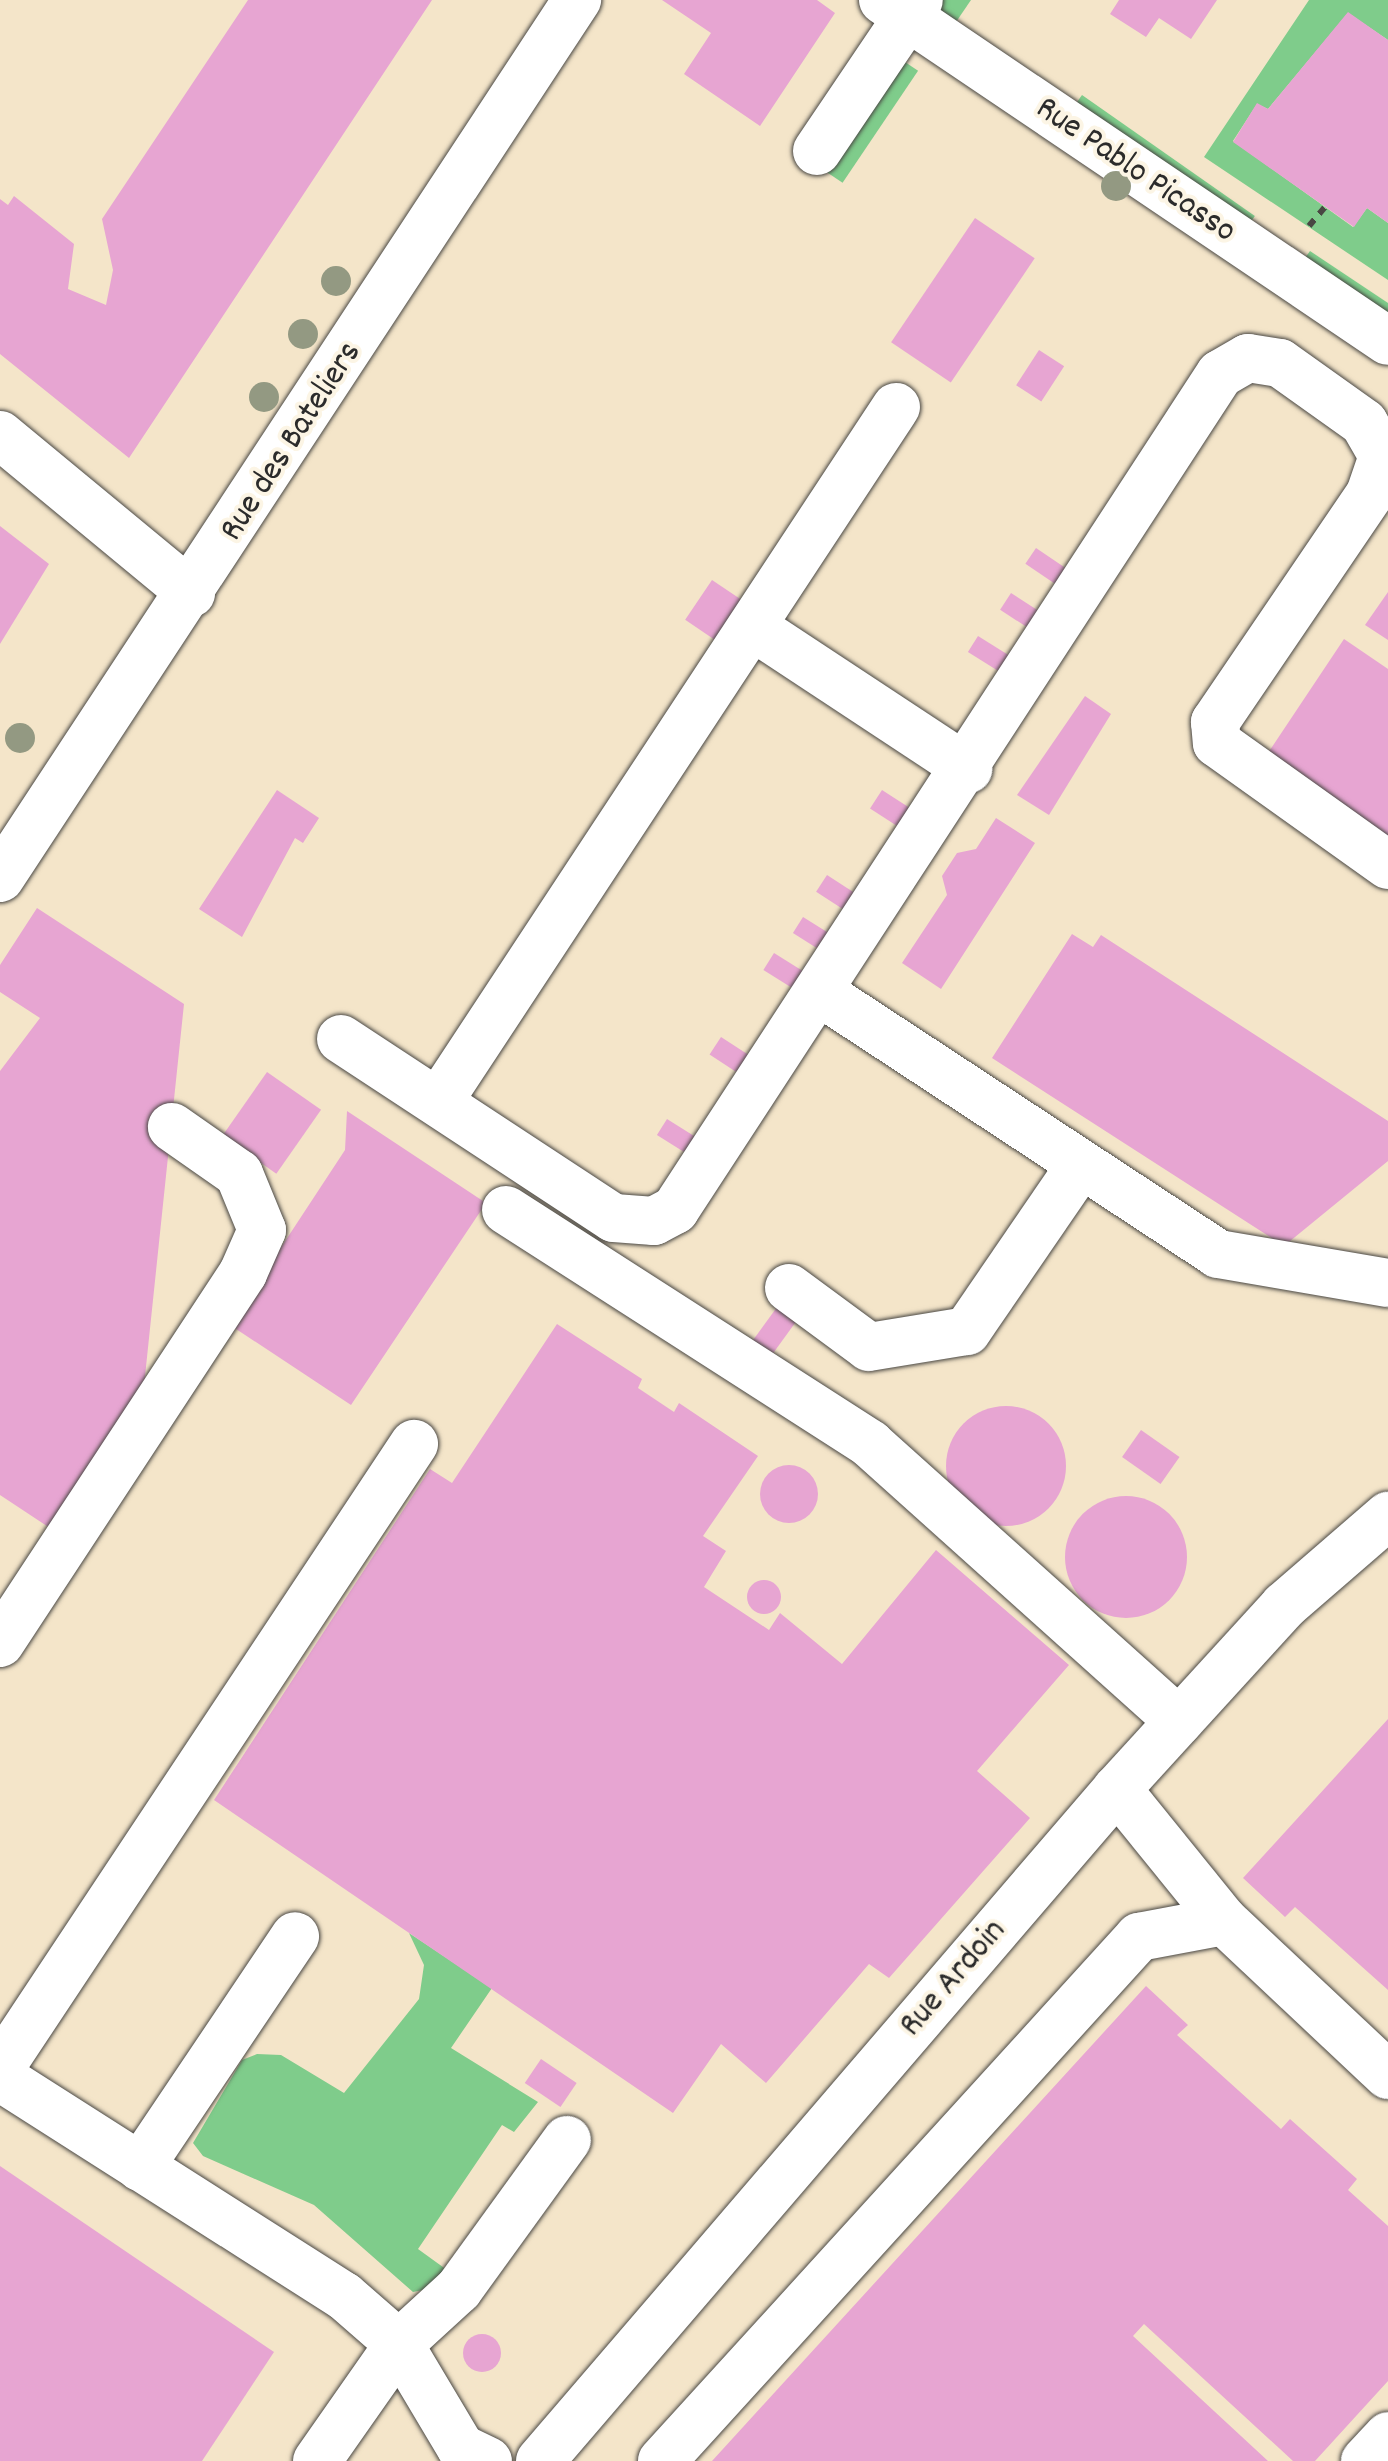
<!DOCTYPE html>
<style>
body{margin:0}
#map{position:relative;width:1388px;height:2461px;overflow:hidden;background:#f4e5c9;font-family:Dekko,sans-serif}
div>[style]{position:absolute}
.green>*{inset:0;background:#7fcc8b;transform-origin:0 0}
.building>*{inset:0;background:#e7a5d2;transform-origin:0 0}
.round{border-radius:50%}
.path>*{height:6px;margin-top:-3px;transform-origin:0;background:repeating-linear-gradient(90deg,#494743 0 8px,transparent 0 16px)}
.roads{filter:drop-shadow(0 0 2px #494743) drop-shadow(0 0 2px #494743)}
.minor>*{height:48px;margin:-24px;padding:0 24px;transform-origin:24px;border-radius:24px;background:#fff}
.trees>*{width:30px;height:30px;margin:-15px;border-radius:50%;background:#939982}
span{translate:-50% -50%;white-space:nowrap;text-align:center;line-height:1.15;-webkit-text-stroke:8px #fcf5e5;paint-order:stroke}
.street-label{font-size:35px;color:#2b2b2b}
</style>
<div id="map">
<div class="green">
<i style="clip-path:polygon(941px 0,971px 0,956px 22px,935px 8px)"></i>
<i style="clip-path:polygon(1309px 0,1388px 0,1388px 40px,1348px 13px,1268px 109px,1257px 104px,1233px 141px,1353px 227px,1367px 208px,1388px 223px,1388px 280px,1204px 157px)"></i>
<i style="left:899px;top:58px;width:23px;height:135px;rotate:34deg"></i>
<i style="left:1082px;top:95px;width:211px;height:19px;rotate:35deg"></i>
<i style="clip-path:polygon(1310px 251px,1388px 303px,1388px 326px,1299px 266px)"></i>
<i style="clip-path:polygon(409px 1933px,492px 1988px,451px 2048px,538px 2102px,514px 2132px,502px 2125px,418px 2249px,447px 2270px,433px 2288px,413px 2292px,314px 2205px,203px 2156px,193px 2143px,242px 2060px,257px 2054px,281px 2055px,344px 2093px,419px 1999px,424px 1965px)"></i>
</div>
<div class="building">
<i style="clip-path:polygon(248px 0,432px 0,129px 458px,0 354px,0 199px,8px 205px,14px 196px,74px 244px,68px 289px,106px 305px,113px 270px,102px 219px)"></i>
<i style="clip-path:polygon(662px 0,817px 0,835px 13px,760px 126px,684px 74px,711px 33px)"></i>
<i style="clip-path:polygon(1119px 0,1217px 0,1191px 39px,1159px 18px,1146px 37px,1110px 14px)"></i>
<i style="clip-path:polygon(1348px 12px,1388px 40px,1388px 223px,1367px 208px,1354px 227px,1233px 142px,1257px 103px,1268px 109px)"></i>
<i style="left:975px;top:218px;width:72px;height:150px;rotate:34deg"></i>
<i style="left:1039px;top:350px;width:30px;height:42px;rotate:33deg"></i>
<i style="clip-path:polygon(0 526px,49px 564px,0 644px)"></i>
<i style="left:1036px;top:548px;width:41px;height:19px;rotate:34deg"></i>
<i style="left:712px;top:580px;width:40px;height:48px;rotate:34deg"></i>
<i style="clip-path:polygon(1388px 592px,1388px 640px,1365px 625px)"></i>
<i style="left:1011px;top:593px;width:35px;height:20px;rotate:33deg"></i>
<i style="left:978px;top:636px;width:41px;height:19px;rotate:32deg"></i>
<i style="clip-path:polygon(1344px 639px,1388px 669px,1388px 847px,1262px 762px)"></i>
<i style="clip-path:polygon(1085px 696px,1111px 714px,1049px 815px,1017px 795px)"></i>
<i style="clip-path:polygon(277px 790px,319px 818px,303px 843px,295px 838px,242px 937px,199px 909px)"></i>
<i style="left:882px;top:790px;width:42px;height:22px;rotate:33deg"></i>
<i style="clip-path:polygon(996px 818px,1035px 843px,941px 989px,902px 963px,947px 895px,942px 876px,957px 853px,976px 849px)"></i>
<i style="left:827px;top:875px;width:40px;height:20px;rotate:33deg"></i>
<i style="clip-path:polygon(37px 908px,184px 1004px,140px 1424px,65px 1538px,0 1495px,0 1071px,40px 1018px,0 992px,0 965px)"></i>
<i style="left:803px;top:917px;width:34px;height:19px;rotate:32deg"></i>
<i style="clip-path:polygon(1072px 934px,1093px 947px,1101px 935px,1388px 1121px,1388px 1161px,1284px 1246px,992px 1058px)"></i>
<i style="left:774px;top:953px;width:41px;height:20px;rotate:32deg"></i>
<i style="left:721px;top:1037px;width:40px;height:21px;rotate:33deg"></i>
<i style="left:267px;top:1072px;width:66px;height:78px;rotate:35deg"></i>
<i style="clip-path:polygon(347px 1111px,486px 1203px,351px 1405px,230px 1325px,345px 1150px)"></i>
<i style="left:667px;top:1119px;width:39px;height:19px;rotate:32deg"></i>
<i style="left:780px;top:1303px;width:24px;height:46px;rotate:36deg"></i>
<i style="clip-path:polygon(557px 1324px,642px 1379px,638px 1388px,674px 1412px,679px 1403px,758px 1456px,703px 1536px,726px 1551px,704px 1587px,769px 1630px,780px 1613px,842px 1664px,936px 1550px,1069px 1665px,977px 1771px,1030px 1818px,889px 1978px,869px 1964px,766px 2083px,721px 2044px,673px 2113px,214px 1800px,430px 1469px,452px 1483px)"></i>
<i class="round" style="left:946px;top:1406px;width:120px;height:120px"></i>
<i style="left:1141px;top:1430px;width:47px;height:33px;rotate:35deg"></i>
<i class="round" style="left:760px;top:1465px;width:58px;height:58px"></i>
<i class="round" style="left:1065px;top:1496px;width:122px;height:122px"></i>
<i class="round" style="left:747px;top:1580px;width:34px;height:34px"></i>
<i style="clip-path:polygon(1388px 1719px,1388px 1990px,1295px 1907px,1285px 1917px,1243px 1878px)"></i>
<i style="clip-path:polygon(1146px 1986px,1188px 2025px,1177px 2035px,1281px 2129px,1290px 2119px,1357px 2179px,1348px 2190px,1388px 2226px,1388px 2381px,1315px 2461px,1293px 2461px,1144px 2324px,1133px 2336px,1268px 2461px,712px 2461px)"></i>
<i style="left:541px;top:2059px;width:43px;height:29px;rotate:34deg"></i>
<i style="clip-path:polygon(0 2166px,274px 2352px,202px 2461px,0 2461px)"></i>
<i class="round" style="left:463px;top:2334px;width:38px;height:38px"></i>
</div>
<div class="path">
<i style="left:1309px;top:226px;width:25px;rotate:-50deg"></i>
</div>
<div class="roads">
<div class="minor">
<i style="left:883px;top:0;width:609px;rotate:34.03deg"></i>
<i style="left:817px;top:151px;width:182px;rotate:-56deg"></i>
<i style="left:0;top:435px;width:248px;rotate:39.6deg"></i>
<i style="left:753px;top:627px;width:258px;rotate:33.4deg"></i>
<i style="left:0;top:878px;width:1051px;rotate:-56.69deg"></i>
<i style="left:821px;top:993px;width:475px;rotate:33.3deg"></i>
<i style="left:1218px;top:1254px;width:172px;rotate:9.7deg"></i>
<i style="left:341px;top:1039px;width:326px;rotate:33.3deg"></i>
<i style="left:614px;top:1218px;width:40px;rotate:4.3deg"></i>
<i style="left:654px;top:1221px;width:24px;rotate:-28deg"></i>
<i style="left:675px;top:1210px;width:998px;rotate:-56.9deg"></i>
<i style="left:1220px;top:374px;width:32px;rotate:-30deg"></i>
<i style="left:1248px;top:358px;width:32px;rotate:9deg"></i>
<i style="left:1280px;top:363px;width:103px;rotate:35.5deg"></i>
<i style="left:1364px;top:423px;width:38px;rotate:60deg"></i>
<i style="left:1383px;top:456px;width:40px;rotate:108.9deg"></i>
<i style="left:1370px;top:494px;width:276px;rotate:124.2deg"></i>
<i style="left:1215px;top:722px;width:21px;rotate:85deg"></i>
<i style="left:1217px;top:743px;width:210px;rotate:35.5deg"></i>
<i style="left:439px;top:1101px;width:831px;rotate:-56.64deg"></i>
<i style="left:506px;top:1210px;width:433px;rotate:32.7deg"></i>
<i style="left:870px;top:1444px;width:415px;rotate:41.9deg"></i>
<i style="left:789px;top:1288px;width:99px;rotate:36.4deg"></i>
<i style="left:869px;top:1347px;width:99px;rotate:-9.3deg"></i>
<i style="left:967px;top:1331px;width:200px;rotate:-55.6deg"></i>
<i style="left:0;top:1643px;width:443px;rotate:-56.7deg"></i>
<i style="left:243px;top:1273px;width:47px;rotate:-66.2deg"></i>
<i style="left:262px;top:1230px;width:61px;rotate:-112.3deg"></i>
<i style="left:239px;top:1174px;width:82px;rotate:-145deg"></i>
<i style="left:1117px;top:1789px;width:170px;rotate:51deg"></i>
<i style="left:1224px;top:1921px;width:225px;rotate:43.2deg"></i>
<i style="left:0;top:2068px;width:749px;rotate:-56.44deg"></i>
<i style="left:0;top:2077px;width:408px;rotate:32.5deg"></i>
<i style="left:344px;top:2296px;width:73px;rotate:41.1deg"></i>
<i style="left:399px;top:2344px;width:121px;rotate:59.2deg"></i>
<i style="left:461px;top:2448px;width:30px;rotate:26deg"></i>
<i style="left:140px;top:2167px;width:278px;rotate:-56.1deg"></i>
<i style="left:317px;top:2461px;width:143px;rotate:-55deg"></i>
<i style="left:399px;top:2344px;width:81px;rotate:-42.5deg"></i>
<i style="left:459px;top:2289px;width:184px;rotate:-54.1deg"></i>
<i style="left:540px;top:2461px;width:886px;rotate:-49.35deg"></i>
<i style="left:1117px;top:1789px;width:248px;rotate:-47.6deg"></i>
<i style="left:1284px;top:1606px;width:138px;rotate:-40.9deg"></i>
<i style="left:662px;top:2461px;width:709px;rotate:-47.69deg"></i>
<i style="left:1139px;top:1937px;width:86px;rotate:-10.7deg"></i>
<i style="left:1365px;top:2461px;width:34px;rotate:-47deg"></i>
</div>
</div>
<div class="trees">
<i style="left:1116px;top:186px"></i>
<i style="left:336px;top:281px"></i>
<i style="left:303px;top:334px"></i>
<i style="left:264px;top:397px"></i>
<i style="left:20px;top:738px"></i>
</div>
<div class="street-label">
<span style="left:1135px;top:171px;rotate:34deg">Rue Pablo Picasso</span>
<span style="left:292px;top:442px;rotate:-57deg">Rue des Bateliers</span>
<span style="left:954px;top:1979px;rotate:-49deg">Rue Ardoin</span>
</div>
</div>
